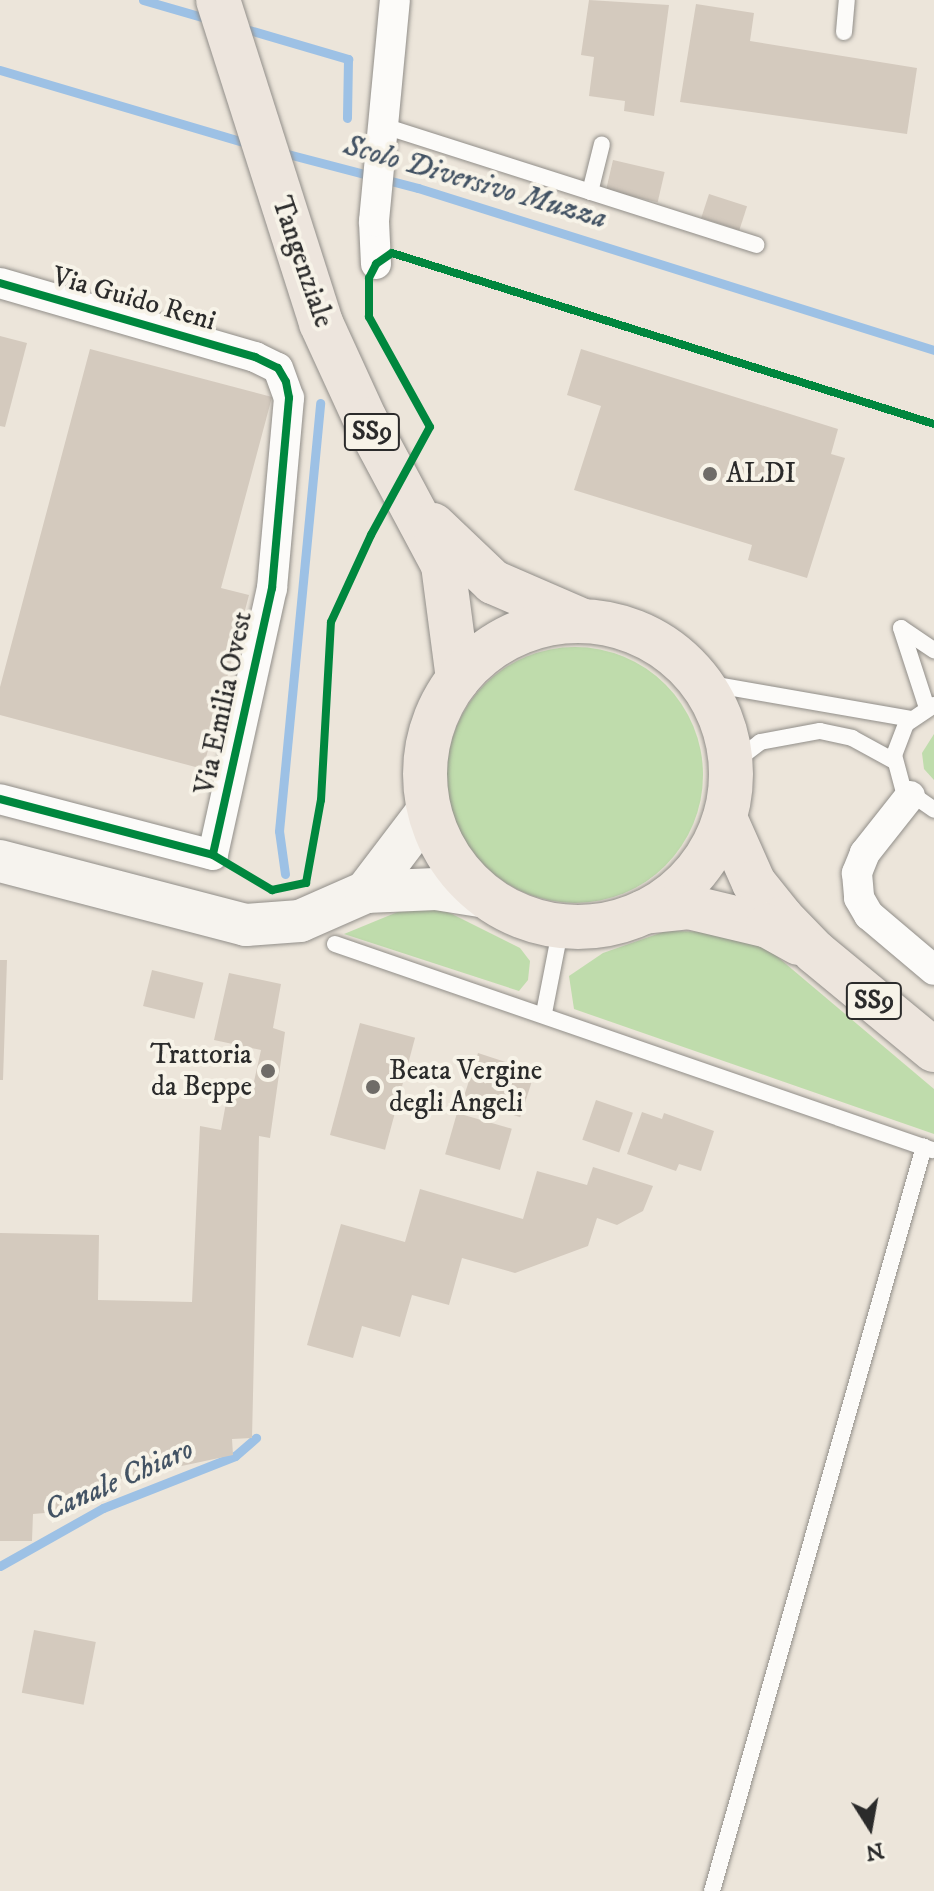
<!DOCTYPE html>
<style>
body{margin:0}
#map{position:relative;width:934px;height:1891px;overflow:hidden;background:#ece5da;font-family:"IM FELL DW Pica",serif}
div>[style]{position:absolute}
.green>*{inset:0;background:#bfdcac}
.round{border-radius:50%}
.stream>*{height:9px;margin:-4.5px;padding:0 4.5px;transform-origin:4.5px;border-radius:4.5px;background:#9dc1e5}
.building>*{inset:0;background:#d4cabe;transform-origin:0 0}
.roads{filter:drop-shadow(0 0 2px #918e89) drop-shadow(0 0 2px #918e89)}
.lane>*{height:16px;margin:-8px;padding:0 8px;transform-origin:8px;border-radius:8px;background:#fcfbf9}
.street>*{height:30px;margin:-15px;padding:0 15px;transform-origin:15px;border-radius:15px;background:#fcfbf9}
.secondary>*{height:42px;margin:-21px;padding:0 21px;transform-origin:21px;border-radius:21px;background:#f6f3ee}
.primary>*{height:44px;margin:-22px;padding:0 22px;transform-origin:22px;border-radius:22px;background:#ede5dd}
.primary>.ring{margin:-22px;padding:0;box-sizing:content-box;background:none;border:44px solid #ede5dd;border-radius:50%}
.cycleway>*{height:8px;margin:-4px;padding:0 4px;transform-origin:4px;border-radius:4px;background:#00873e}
.dots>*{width:22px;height:22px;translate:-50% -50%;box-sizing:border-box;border:4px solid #f7f3e8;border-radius:50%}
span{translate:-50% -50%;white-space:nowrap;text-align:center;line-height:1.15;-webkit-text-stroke:8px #f7f3e8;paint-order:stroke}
.shield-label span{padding:2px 6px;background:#f7f3e8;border:2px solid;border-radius:6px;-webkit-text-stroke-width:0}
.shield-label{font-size:26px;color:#2b2b2b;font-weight:700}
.street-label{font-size:28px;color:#2b2b2b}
.poi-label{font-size:28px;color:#2b2b2b}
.left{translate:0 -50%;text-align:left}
.right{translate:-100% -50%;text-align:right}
.water-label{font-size:30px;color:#435364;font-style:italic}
.north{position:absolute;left:830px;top:1787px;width:80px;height:80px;-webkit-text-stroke:6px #f7f3e8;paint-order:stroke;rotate:169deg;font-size:22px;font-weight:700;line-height:32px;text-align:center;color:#2b2b2b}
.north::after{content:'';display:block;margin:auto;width:28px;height:36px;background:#2b2b2b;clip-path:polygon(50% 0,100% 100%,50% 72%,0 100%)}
</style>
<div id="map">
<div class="green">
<i class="round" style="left:447px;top:647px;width:256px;height:256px"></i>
<i style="clip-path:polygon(934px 734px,934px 780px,924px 769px,922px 753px)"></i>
<i style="clip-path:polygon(442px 909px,520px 948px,530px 961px,528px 980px,519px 991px,344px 934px,400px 911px)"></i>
<i style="clip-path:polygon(666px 931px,723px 932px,767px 948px,934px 1089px,934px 1134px,574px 1009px,569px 976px,603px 953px)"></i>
</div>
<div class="stream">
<i style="left:143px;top:0;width:69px;rotate:16.1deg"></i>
<i style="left:239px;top:27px;width:114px;rotate:16.4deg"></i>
<i style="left:348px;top:59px;width:59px;rotate:91deg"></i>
<i style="left:0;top:70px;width:261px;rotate:16.5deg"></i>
<i style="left:280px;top:152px;width:143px;rotate:14.6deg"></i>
<i style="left:418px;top:188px;width:541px;rotate:17.43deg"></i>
<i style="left:285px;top:874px;width:43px;rotate:-97.9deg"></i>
<i style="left:279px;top:831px;width:430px;rotate:-84.5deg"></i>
<i style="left:0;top:1566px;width:118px;rotate:-29.4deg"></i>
<i style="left:103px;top:1508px;width:142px;rotate:-21.5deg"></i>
<i style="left:235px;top:1456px;width:28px;rotate:-41deg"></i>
</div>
<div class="building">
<i style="clip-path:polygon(589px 0,669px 5px,654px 116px,624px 111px,625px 101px,589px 96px,594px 57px,581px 55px)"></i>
<i style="clip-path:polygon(696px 4px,754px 13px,750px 41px,917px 68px,907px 134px,680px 102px)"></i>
<i style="left:613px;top:160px;width:53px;height:31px;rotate:13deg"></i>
<i style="left:709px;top:194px;width:40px;height:25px;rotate:18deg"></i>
<i style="clip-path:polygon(0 336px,27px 343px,5px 427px,0 426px)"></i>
<i style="clip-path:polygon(90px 349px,272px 397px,221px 588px,249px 595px,203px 769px,0 715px,0 687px)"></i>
<i style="clip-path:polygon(581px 349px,838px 429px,831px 454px,845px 458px,807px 578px,748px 560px,752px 545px,574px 490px,601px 406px,567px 395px)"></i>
<i style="clip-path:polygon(0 960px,7px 960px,3px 1080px,0 1080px)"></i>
<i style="left:152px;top:970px;width:53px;height:37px;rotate:14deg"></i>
<i style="clip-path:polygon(229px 973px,281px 984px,273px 1028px,285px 1032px,270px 1138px,259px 1136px,252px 1438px,232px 1439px,233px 1455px,116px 1480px,116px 1493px,69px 1497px,69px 1511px,33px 1514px,32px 1541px,0 1541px,0 1233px,99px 1235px,98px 1300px,192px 1302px,200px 1126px,221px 1130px,228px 1092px,251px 1095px,261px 1050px,214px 1040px)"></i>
<i style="left:360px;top:1023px;width:57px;height:116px;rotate:15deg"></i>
<i style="left:478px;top:1053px;width:60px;height:48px;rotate:18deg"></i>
<i style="left:596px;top:1100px;width:39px;height:42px;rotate:19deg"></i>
<i style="clip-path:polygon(642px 1112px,662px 1119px,664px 1113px,714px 1131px,701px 1171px,679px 1164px,676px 1171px,627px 1154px)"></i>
<i style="left:457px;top:1113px;width:57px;height:43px;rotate:16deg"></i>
<i style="clip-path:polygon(593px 1167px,653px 1186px,643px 1211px,617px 1225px,597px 1218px,588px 1246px,515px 1273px,462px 1258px,449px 1305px,412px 1295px,400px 1337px,362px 1326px,353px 1358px,307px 1345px,341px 1224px,405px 1242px,420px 1189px,523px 1219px,537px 1171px,587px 1185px)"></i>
<i style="left:34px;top:1630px;width:63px;height:64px;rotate:11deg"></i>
</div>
<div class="roads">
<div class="lane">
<i style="left:844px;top:32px;width:32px;rotate:-85deg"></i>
<i style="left:384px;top:126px;width:391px;rotate:17.7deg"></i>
<i style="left:590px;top:192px;width:49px;rotate:-76deg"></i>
<i style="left:901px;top:628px;width:84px;rotate:72deg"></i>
<i style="left:901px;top:628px;width:40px;rotate:34deg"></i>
<i style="left:699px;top:682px;width:215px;rotate:9.9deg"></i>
<i style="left:934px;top:705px;width:34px;rotate:146deg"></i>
<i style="left:906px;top:724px;width:33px;rotate:111deg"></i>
<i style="left:894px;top:755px;width:34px;rotate:75deg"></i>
<i style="left:903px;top:788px;width:38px;rotate:35deg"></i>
<i style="left:730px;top:765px;width:38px;rotate:-37deg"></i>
<i style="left:760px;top:742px;width:61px;rotate:-10.4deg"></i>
<i style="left:820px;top:731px;width:33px;rotate:12deg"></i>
<i style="left:852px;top:738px;width:48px;rotate:28.7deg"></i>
<i style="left:335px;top:944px;width:632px;rotate:19.04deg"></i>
<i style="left:544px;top:1013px;width:89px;rotate:-78.9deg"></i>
<i style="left:712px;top:1891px;width:774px;rotate:-74.1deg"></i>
</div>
<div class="street">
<i style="left:376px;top:264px;width:43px;rotate:-92.7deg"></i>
<i style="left:374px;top:221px;width:222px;rotate:-84.6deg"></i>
<i style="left:0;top:283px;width:266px;rotate:16.2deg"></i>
<i style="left:255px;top:357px;width:25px;rotate:26deg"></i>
<i style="left:278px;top:368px;width:32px;rotate:70deg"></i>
<i style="left:289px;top:398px;width:191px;rotate:95.1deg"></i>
<i style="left:272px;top:588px;width:273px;rotate:102.5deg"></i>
<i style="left:213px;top:855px;width:220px;rotate:-165.3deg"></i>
<i style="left:910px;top:796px;width:73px;rotate:128.3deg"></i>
<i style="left:865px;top:853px;width:22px;rotate:112deg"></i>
<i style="left:857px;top:873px;width:25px;rotate:85deg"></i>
<i style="left:859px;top:898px;width:20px;rotate:60deg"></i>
<i style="left:869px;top:915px;width:85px;rotate:40.2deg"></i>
</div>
<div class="secondary">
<i style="left:0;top:861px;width:254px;rotate:14.6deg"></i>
<i style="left:246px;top:925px;width:54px;rotate:-4.2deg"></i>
<i style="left:300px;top:921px;width:72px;rotate:-23.7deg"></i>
<i style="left:366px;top:892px;width:70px;rotate:-2.5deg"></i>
<i style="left:436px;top:889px;width:51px;rotate:9.1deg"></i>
<i style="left:366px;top:892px;width:104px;rotate:-52.8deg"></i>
</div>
<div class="primary">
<i style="left:218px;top:0;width:339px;rotate:72.3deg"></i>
<i style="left:321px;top:323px;width:106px;rotate:65.4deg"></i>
<i style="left:365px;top:419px;width:166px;rotate:61.9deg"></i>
<i style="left:443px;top:565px;width:115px;rotate:82.5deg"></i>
<i style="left:433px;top:525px;width:83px;rotate:43.5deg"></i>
<i style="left:493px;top:582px;width:98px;rotate:23.4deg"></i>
<i class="ring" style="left:425px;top:621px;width:262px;height:262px"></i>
<i style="left:725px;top:818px;width:71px;rotate:66deg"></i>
<i style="left:754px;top:883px;width:45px;rotate:51.3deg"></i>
<i style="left:782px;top:918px;width:47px;rotate:45.9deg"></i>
<i style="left:815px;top:952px;width:154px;rotate:39.5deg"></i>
<i style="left:644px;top:912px;width:45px;rotate:-6.3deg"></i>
<i style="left:689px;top:907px;width:81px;rotate:13.5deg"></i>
<i style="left:768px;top:926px;width:35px;rotate:29deg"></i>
</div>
</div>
<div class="cycleway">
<i style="left:0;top:283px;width:266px;rotate:16.2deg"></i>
<i style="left:255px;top:357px;width:25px;rotate:26deg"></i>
<i style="left:278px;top:368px;width:16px;rotate:60deg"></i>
<i style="left:286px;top:382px;width:16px;rotate:79deg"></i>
<i style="left:289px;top:398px;width:191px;rotate:95.1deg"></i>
<i style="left:272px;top:588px;width:273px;rotate:102.5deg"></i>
<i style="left:0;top:799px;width:220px;rotate:14.7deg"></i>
<i style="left:213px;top:855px;width:69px;rotate:30.7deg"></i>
<i style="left:272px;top:890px;width:35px;rotate:-12deg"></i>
<i style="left:306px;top:883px;width:84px;rotate:-79.8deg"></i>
<i style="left:321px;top:800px;width:178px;rotate:-86.8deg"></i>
<i style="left:331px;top:622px;width:96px;rotate:-65.3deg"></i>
<i style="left:371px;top:535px;width:123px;rotate:-61.4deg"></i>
<i style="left:430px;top:427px;width:126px;rotate:-119deg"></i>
<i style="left:369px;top:317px;width:39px;rotate:-90deg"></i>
<i style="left:369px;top:278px;width:16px;rotate:-63deg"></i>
<i style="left:376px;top:264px;width:19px;rotate:-35deg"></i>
<i style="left:392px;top:253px;width:568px;rotate:17.51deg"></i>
</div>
<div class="dots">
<i style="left:710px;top:474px;background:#6f6c68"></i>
<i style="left:268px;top:1071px;background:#6f6c68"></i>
<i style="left:373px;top:1087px;background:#6f6c68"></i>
</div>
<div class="shield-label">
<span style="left:372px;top:432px">SS9</span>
<span style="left:874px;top:1001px">SS9</span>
</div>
<div class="street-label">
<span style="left:302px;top:262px;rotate:71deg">Tangenziale</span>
<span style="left:134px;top:299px;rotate:16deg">Via Guido Reni</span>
<span style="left:224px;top:703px;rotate:-78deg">Via Emilia Ovest</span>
</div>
<div class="poi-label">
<span class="left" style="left:726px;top:474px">ALDI</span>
<span class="right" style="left:252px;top:1071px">Trattoria<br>da Beppe</span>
<span class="left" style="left:389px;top:1087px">Beata Vergine<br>degli Angeli</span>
</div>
<div class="water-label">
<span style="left:475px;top:183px;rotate:16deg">Scolo Diversivo Muzza</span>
<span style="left:119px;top:1481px;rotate:-24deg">Canale Chiaro</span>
</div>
<div class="north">N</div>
</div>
